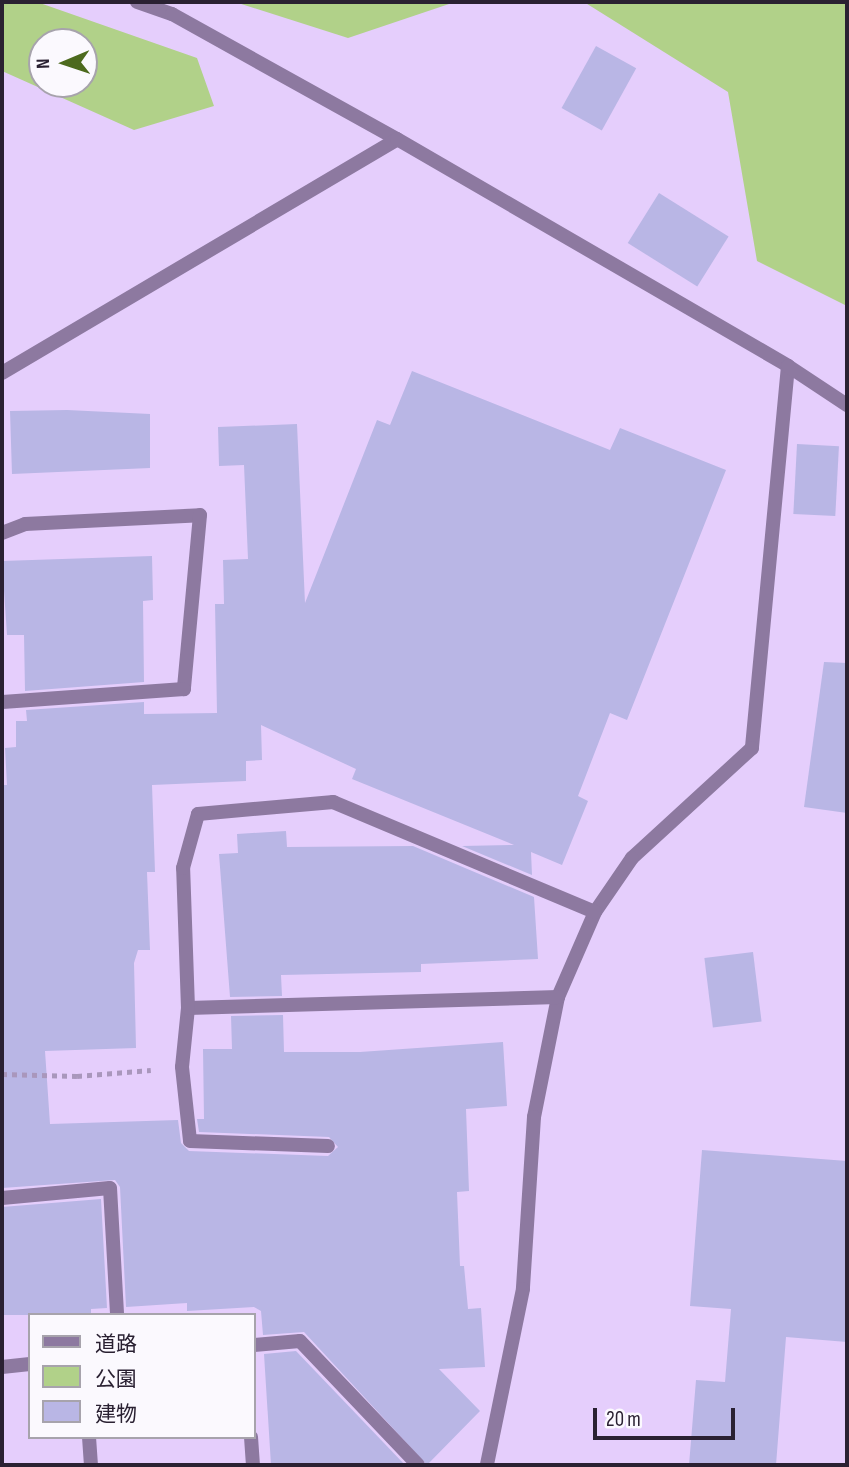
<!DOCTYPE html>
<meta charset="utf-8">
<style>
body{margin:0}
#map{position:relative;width:849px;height:1467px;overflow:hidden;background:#e5cefc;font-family:"Sofia Sans Condensed","Noto Sans JP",sans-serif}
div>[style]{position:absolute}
.green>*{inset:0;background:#b1d189}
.building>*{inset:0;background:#b9b6e5;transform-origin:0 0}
.path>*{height:4.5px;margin-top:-2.25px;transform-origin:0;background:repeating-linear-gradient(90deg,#a997bc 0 5px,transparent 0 10px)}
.service>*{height:14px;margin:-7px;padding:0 7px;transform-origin:7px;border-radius:7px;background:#8d79a0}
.minor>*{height:14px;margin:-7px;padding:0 7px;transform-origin:7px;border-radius:7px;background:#8d79a0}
.tertiary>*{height:14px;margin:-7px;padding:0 7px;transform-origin:7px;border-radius:7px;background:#8d79a0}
span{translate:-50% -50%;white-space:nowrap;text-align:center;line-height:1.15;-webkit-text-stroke:5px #fbf9fe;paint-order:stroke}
.frame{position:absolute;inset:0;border:4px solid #2a2132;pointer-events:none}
.legend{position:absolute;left:28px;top:1313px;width:228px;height:126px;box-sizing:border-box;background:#fbf9fe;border:2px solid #a7a3ac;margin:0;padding:9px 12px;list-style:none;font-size:21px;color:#2a2132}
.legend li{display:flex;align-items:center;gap:14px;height:35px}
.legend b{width:35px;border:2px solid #a7a3ac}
.north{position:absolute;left:28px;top:28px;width:70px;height:70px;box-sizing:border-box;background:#fbf9fe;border:2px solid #a7a3ac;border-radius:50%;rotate:268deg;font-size:19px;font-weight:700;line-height:28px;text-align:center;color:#2a2132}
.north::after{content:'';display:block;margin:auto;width:24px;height:32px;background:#4d6a1e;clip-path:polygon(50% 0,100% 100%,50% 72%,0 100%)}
.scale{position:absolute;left:593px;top:1408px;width:142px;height:32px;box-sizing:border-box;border:4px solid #2a2132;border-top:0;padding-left:9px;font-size:21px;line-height:24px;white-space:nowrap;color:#2a2132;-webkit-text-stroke:5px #fbf9fe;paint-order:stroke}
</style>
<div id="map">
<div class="green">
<i style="clip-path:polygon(evenodd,2px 2px,37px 2px,197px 58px,214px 106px,134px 130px,2px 71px,2px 2px,42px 42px,84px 42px,84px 84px,42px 84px,42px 42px)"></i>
<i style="clip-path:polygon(235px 2px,455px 2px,348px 38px)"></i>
<i style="clip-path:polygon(584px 2px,847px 2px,847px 306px,757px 261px,728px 92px)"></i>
</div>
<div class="building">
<i style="left:596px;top:46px;width:46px;height:71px;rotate:29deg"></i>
<i style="left:659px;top:193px;width:82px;height:59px;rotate:32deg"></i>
<i style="clip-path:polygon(412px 371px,610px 450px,620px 428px,726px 470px,627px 720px,610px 713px,578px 796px,588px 801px,562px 865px,531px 852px,532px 875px,462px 846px,514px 845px,352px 779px,356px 769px,261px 725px,262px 760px,246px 761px,246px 781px,152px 785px,155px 872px,147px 872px,150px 950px,138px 950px,134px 963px,136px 1048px,45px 1051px,50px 1124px,178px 1120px,181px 1143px,189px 1151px,328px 1156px,338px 1147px,329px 1137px,199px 1132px,197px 1119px,204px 1119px,203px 1049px,232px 1049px,231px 1016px,283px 1015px,284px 1052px,360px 1052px,503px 1042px,507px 1106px,466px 1109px,469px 1191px,457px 1192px,460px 1266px,464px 1266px,468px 1309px,481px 1308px,485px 1367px,439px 1369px,480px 1411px,427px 1465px,304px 1332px,263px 1335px,261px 1311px,254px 1307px,187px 1311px,187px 1303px,126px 1307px,120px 1187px,115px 1180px,2px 1188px,2px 785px,7px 785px,5px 748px,16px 747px,16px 721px,27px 721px,26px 710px,144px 702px,144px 714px,217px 713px,215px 604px,224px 604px,223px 560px,248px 559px,244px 465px,219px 466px,218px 427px,297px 424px,305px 603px,377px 420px,390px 425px)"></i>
<i style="clip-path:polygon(67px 410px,150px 414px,150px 468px,12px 474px,10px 411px)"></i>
<i style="left:797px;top:444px;width:42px;height:70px;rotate:3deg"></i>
<i style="clip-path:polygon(152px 556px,153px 600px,143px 601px,144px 682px,25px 691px,24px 635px,7px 635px,2px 561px)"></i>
<i style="clip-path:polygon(824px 662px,847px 663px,847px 813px,804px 807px)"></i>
<i style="clip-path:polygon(286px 831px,287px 847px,413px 846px,534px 897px,538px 959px,421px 964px,421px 972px,281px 975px,282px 996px,230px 997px,219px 854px,238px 853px,237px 834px)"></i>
<i style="left:753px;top:952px;width:70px;height:49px;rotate:83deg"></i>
<i style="clip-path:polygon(702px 1150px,847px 1161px,847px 1342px,786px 1337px,776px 1465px,689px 1465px,696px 1380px,725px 1382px,731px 1309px,690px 1306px)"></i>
<i style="clip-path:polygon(101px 1199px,107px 1308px,91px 1309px,91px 1315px,2px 1315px,2px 1207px)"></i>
<i style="clip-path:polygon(296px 1351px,405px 1465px,271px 1465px,264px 1354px)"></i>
</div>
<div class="path">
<i style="left:2px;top:1074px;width:75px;rotate:1.5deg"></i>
<i style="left:77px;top:1076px;width:74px;rotate:-4.6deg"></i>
</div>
<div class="service">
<i style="left:137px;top:2px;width:37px;rotate:19deg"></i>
<i style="left:172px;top:14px;width:257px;rotate:29.1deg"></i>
<i style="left:188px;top:1008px;width:59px;rotate:95.8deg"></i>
<i style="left:182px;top:1067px;width:74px;rotate:83.8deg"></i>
<i style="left:190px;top:1141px;width:138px;rotate:2.1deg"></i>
<i style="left:89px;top:1437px;width:28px;rotate:86deg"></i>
<i style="left:251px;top:1437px;width:28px;rotate:86deg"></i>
</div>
<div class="minor">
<i style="left:2px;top:373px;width:459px;rotate:-30.6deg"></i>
<i style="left:397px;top:139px;width:452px;rotate:30.1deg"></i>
<i style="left:788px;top:366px;width:384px;rotate:95.4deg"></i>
<i style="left:752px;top:748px;width:163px;rotate:137.5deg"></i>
<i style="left:632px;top:858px;width:65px;rotate:124.4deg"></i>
<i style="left:595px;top:912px;width:93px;rotate:113.5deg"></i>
<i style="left:558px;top:997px;width:122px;rotate:101.3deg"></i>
<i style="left:534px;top:1117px;width:172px;rotate:93.7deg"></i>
<i style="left:523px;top:1289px;width:180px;rotate:101.6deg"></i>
<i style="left:2px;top:533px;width:25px;rotate:-21deg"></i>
<i style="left:25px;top:524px;width:175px;rotate:-2.9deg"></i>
<i style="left:200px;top:515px;width:175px;rotate:95.3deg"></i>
<i style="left:184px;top:689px;width:182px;rotate:175.9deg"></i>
<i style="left:558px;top:997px;width:370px;rotate:178.3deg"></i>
<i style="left:188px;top:1008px;width:140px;rotate:-92deg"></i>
<i style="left:183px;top:868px;width:56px;rotate:-74.5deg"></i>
<i style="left:198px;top:814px;width:136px;rotate:-5.1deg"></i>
<i style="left:333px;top:802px;width:284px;rotate:22.8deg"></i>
<i style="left:2px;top:1198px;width:108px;rotate:-5.3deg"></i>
<i style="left:110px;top:1188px;width:127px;rotate:86.8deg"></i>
<i style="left:254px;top:1345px;width:46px;rotate:-5deg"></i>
<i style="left:300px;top:1341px;width:171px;rotate:46.4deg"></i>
<i style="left:2px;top:1367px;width:28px;rotate:-6deg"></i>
</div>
<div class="tertiary">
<i style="left:788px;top:366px;width:71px;rotate:33.5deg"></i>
</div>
<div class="frame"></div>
<ul class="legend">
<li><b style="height:9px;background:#8d79a0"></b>道路</li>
<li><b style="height:19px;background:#b1d189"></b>公園</li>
<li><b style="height:19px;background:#b9b6e5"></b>建物</li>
</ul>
<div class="north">N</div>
<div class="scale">20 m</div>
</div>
